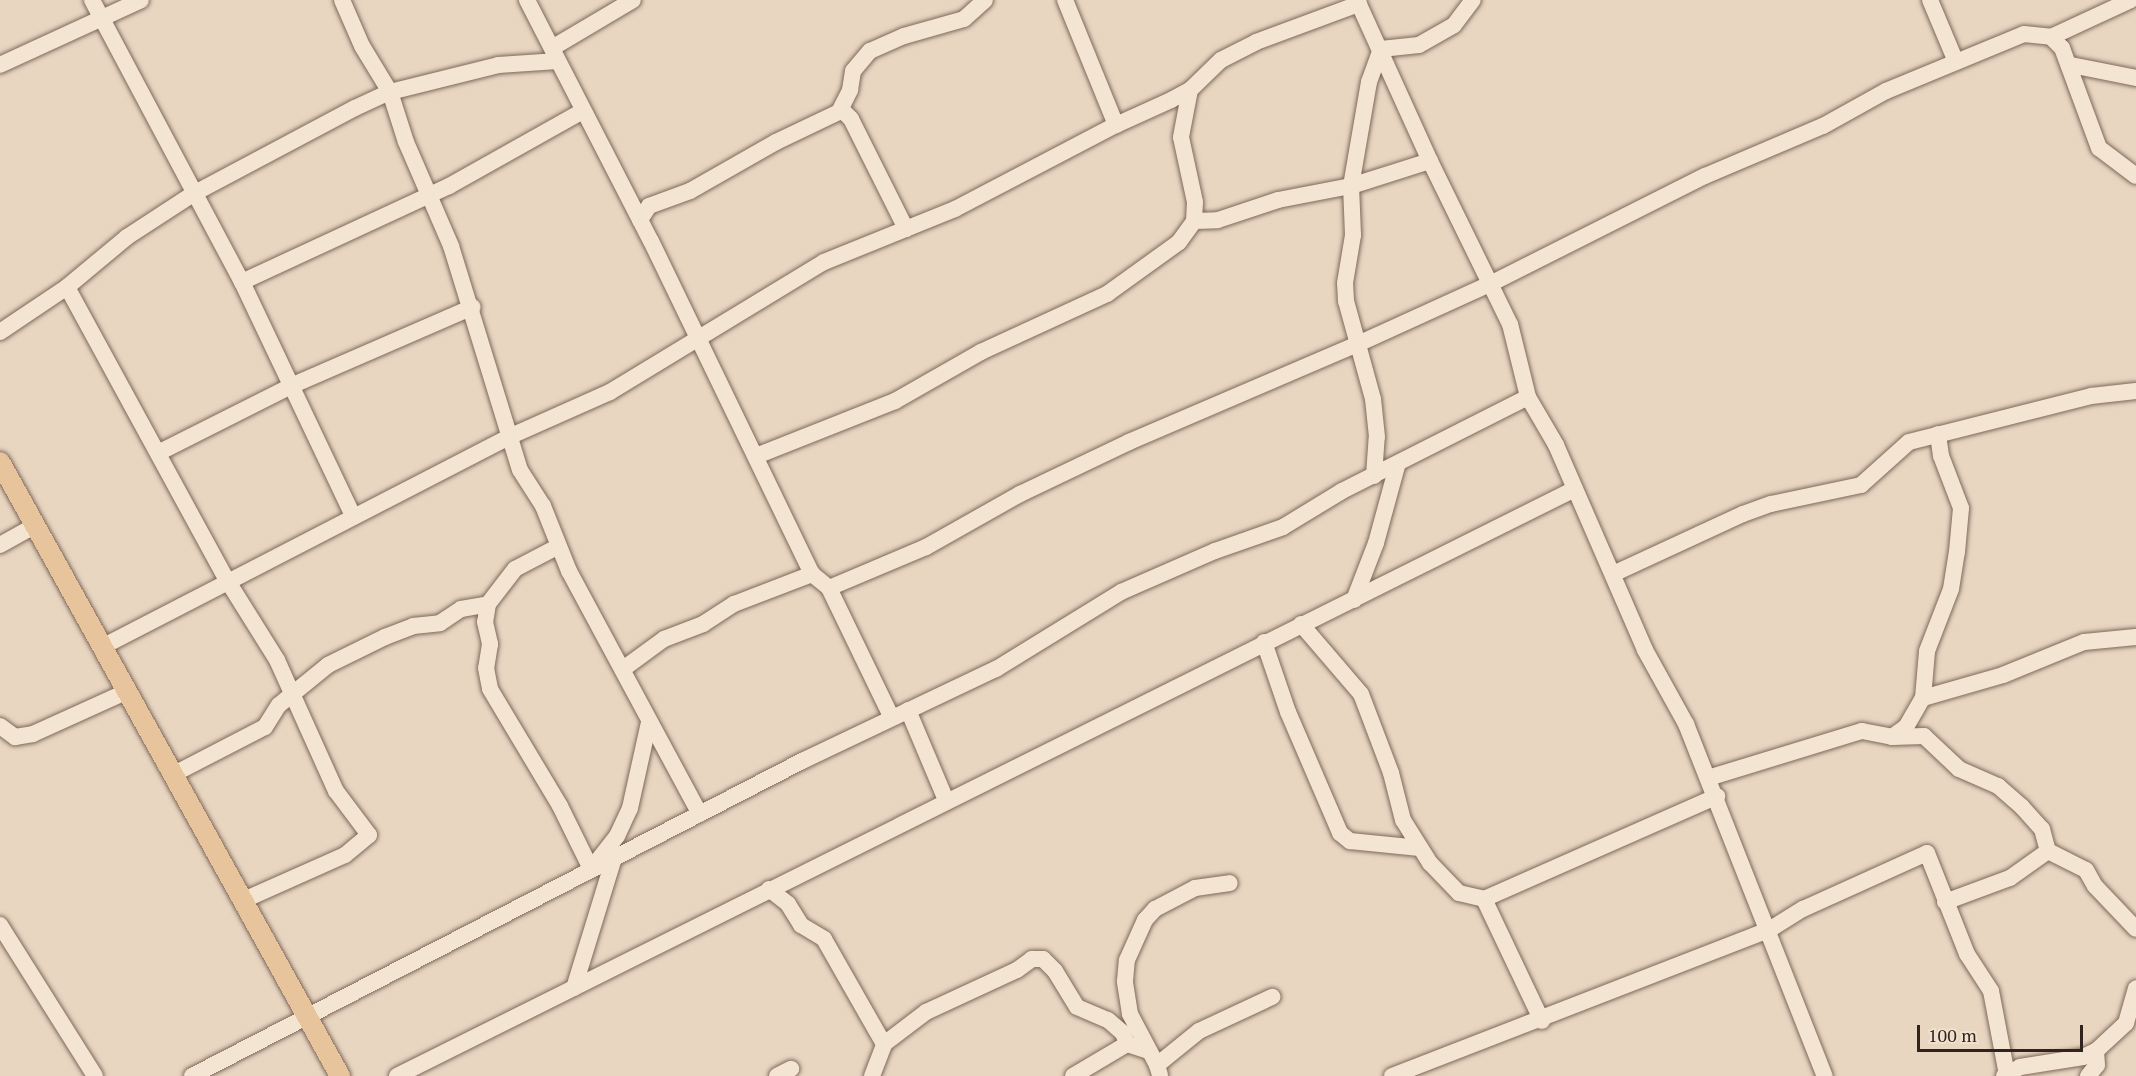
<!DOCTYPE html>
<style>
body{margin:0}
#map{position:relative;width:2136px;height:1076px;overflow:hidden;background:#e8d6c1;font-family:"PT Serif",serif}
div>[style]{position:absolute}
.roads{filter:drop-shadow(0 0 2px #7f685a) drop-shadow(0 0 2px #7f685a)}
.minor>*{height:16px;margin:-8px;padding:0 8px;transform-origin:8px;border-radius:8px;background:#f4e5d3}
.major>*{height:20px;margin:-10px;padding:0 10px;transform-origin:10px;border-radius:10px;background:#e8c49c}
span{translate:-50% -50%;white-space:nowrap;text-align:center;line-height:1.15;-webkit-text-stroke:5px #f0e1cf;paint-order:stroke}
.scale{position:absolute;left:1917px;top:1025px;width:166px;height:27px;box-sizing:border-box;border:3px solid #31231d;border-top:0;padding-left:8px;font-size:18px;line-height:21px;white-space:nowrap;color:#31231d;-webkit-text-stroke:4px #f0e1cf;paint-order:stroke}
</style>
<div id="map">
<div class="roads">
<div class="minor">
<i style="left:92px;top:0;width:319px;rotate:62deg"></i>
<i style="left:242px;top:282px;width:259px;rotate:64.6deg"></i>
<i style="left:342px;top:0;width:50px;rotate:66.5deg"></i>
<i style="left:362px;top:46px;width:54px;rotate:58.7deg"></i>
<i style="left:390px;top:92px;width:52px;rotate:72.3deg"></i>
<i style="left:406px;top:142px;width:113px;rotate:66.6deg"></i>
<i style="left:451px;top:246px;width:234px;rotate:72.9deg"></i>
<i style="left:520px;top:470px;width:43px;rotate:57.4deg"></i>
<i style="left:543px;top:506px;width:70px;rotate:68.2deg"></i>
<i style="left:569px;top:571px;width:276px;rotate:61.7deg"></i>
<i style="left:527px;top:0;width:271px;rotate:62.8deg"></i>
<i style="left:651px;top:241px;width:370px;rotate:64.2deg"></i>
<i style="left:812px;top:574px;width:22px;rotate:39deg"></i>
<i style="left:829px;top:588px;width:142px;rotate:64.2deg"></i>
<i style="left:1065px;top:0;width:135px;rotate:67.8deg"></i>
<i style="left:1357px;top:0;width:177px;rotate:65.6deg"></i>
<i style="left:1430px;top:161px;width:182px;rotate:63.9deg"></i>
<i style="left:1510px;top:324px;width:75px;rotate:76.1deg"></i>
<i style="left:1528px;top:397px;width:56px;rotate:59.7deg"></i>
<i style="left:1556px;top:445px;width:223px;rotate:66.5deg"></i>
<i style="left:1645px;top:650px;width:85px;rotate:61deg"></i>
<i style="left:1686px;top:724px;width:378px;rotate:68.5deg"></i>
<i style="left:1930px;top:0;width:67px;rotate:67.2deg"></i>
<i style="left:2051px;top:37px;width:88px;rotate:-24.8deg"></i>
<i style="left:552px;top:48px;width:94px;rotate:-30.7deg"></i>
<i style="left:0;top:65px;width:155px;rotate:-24.7deg"></i>
<i style="left:2071px;top:65px;width:66px;rotate:11.3deg"></i>
<i style="left:839px;top:112px;width:4px;rotate:-14deg"></i>
<i style="left:843px;top:111px;width:11px;rotate:45deg"></i>
<i style="left:851px;top:119px;width:123px;rotate:63.4deg"></i>
<i style="left:640px;top:220px;width:17px;rotate:-57deg"></i>
<i style="left:649px;top:206px;width:44px;rotate:-20.1deg"></i>
<i style="left:690px;top:191px;width:99px;rotate:-29.7deg"></i>
<i style="left:776px;top:142px;width:70px;rotate:-25.5deg"></i>
<i style="left:839px;top:112px;width:25px;rotate:-63deg"></i>
<i style="left:850px;top:90px;width:19px;rotate:-81deg"></i>
<i style="left:853px;top:71px;width:26px;rotate:-50deg"></i>
<i style="left:870px;top:51px;width:37px;rotate:-24deg"></i>
<i style="left:904px;top:36px;width:62px;rotate:-15.8deg"></i>
<i style="left:964px;top:19px;width:28px;rotate:-42deg"></i>
<i style="left:1194px;top:221px;width:24px;rotate:-2deg"></i>
<i style="left:1218px;top:220px;width:63px;rotate:-18.4deg"></i>
<i style="left:1278px;top:200px;width:74px;rotate:-10.9deg"></i>
<i style="left:1351px;top:186px;width:83px;rotate:-17.6deg"></i>
<i style="left:242px;top:282px;width:228px;rotate:-24.9deg"></i>
<i style="left:449px;top:186px;width:151px;rotate:-29.3deg"></i>
<i style="left:67px;top:287px;width:334px;rotate:61.4deg"></i>
<i style="left:227px;top:580px;width:94px;rotate:58deg"></i>
<i style="left:277px;top:660px;width:144px;rotate:65.8deg"></i>
<i style="left:336px;top:791px;width:55px;rotate:53.1deg"></i>
<i style="left:369px;top:835px;width:31px;rotate:140deg"></i>
<i style="left:345px;top:855px;width:111px;rotate:156deg"></i>
<i style="left:0;top:332px;width:81px;rotate:-33.9deg"></i>
<i style="left:67px;top:287px;width:78px;rotate:-39.8deg"></i>
<i style="left:127px;top:237px;width:79px;rotate:-33.1deg"></i>
<i style="left:193px;top:194px;width:183px;rotate:-28deg"></i>
<i style="left:355px;top:108px;width:38px;rotate:-25deg"></i>
<i style="left:390px;top:92px;width:111px;rotate:-14deg"></i>
<i style="left:498px;top:65px;width:60px;rotate:-3.8deg"></i>
<i style="left:160px;top:452px;width:147px;rotate:-26.7deg"></i>
<i style="left:291px;top:386px;width:198px;rotate:-23.5deg"></i>
<i style="left:756px;top:456px;width:149px;rotate:-21.6deg"></i>
<i style="left:895px;top:401px;width:99px;rotate:-29.7deg"></i>
<i style="left:981px;top:352px;width:139px;rotate:-24.7deg"></i>
<i style="left:1107px;top:294px;width:89px;rotate:-35.8deg"></i>
<i style="left:1179px;top:242px;width:26px;rotate:-54deg"></i>
<i style="left:1194px;top:221px;width:19px;rotate:-87deg"></i>
<i style="left:1195px;top:202px;width:66px;rotate:-102.2deg"></i>
<i style="left:1181px;top:137px;width:48px;rotate:-79.2deg"></i>
<i style="left:1374px;top:476px;width:39px;rotate:-86deg"></i>
<i style="left:1377px;top:437px;width:38px;rotate:-96deg"></i>
<i style="left:1373px;top:399px;width:102px;rotate:-105.4deg"></i>
<i style="left:1346px;top:301px;width:18px;rotate:-93deg"></i>
<i style="left:1345px;top:283px;width:49px;rotate:-80.5deg"></i>
<i style="left:1353px;top:235px;width:49px;rotate:-92.3deg"></i>
<i style="left:1351px;top:186px;width:106px;rotate:-80.2deg"></i>
<i style="left:1369px;top:82px;width:35px;rotate:-70deg"></i>
<i style="left:1381px;top:49px;width:38px;rotate:-6deg"></i>
<i style="left:1419px;top:45px;width:40px;rotate:-29.7deg"></i>
<i style="left:1454px;top:25px;width:31px;rotate:-53deg"></i>
<i style="left:0;top:545px;width:39px;rotate:-29deg"></i>
<i style="left:557px;top:547px;width:47px;rotate:152.4deg"></i>
<i style="left:515px;top:569px;width:44px;rotate:127.6deg"></i>
<i style="left:488px;top:604px;width:18px;rotate:99deg"></i>
<i style="left:485px;top:622px;width:23px;rotate:77deg"></i>
<i style="left:490px;top:644px;width:24px;rotate:99deg"></i>
<i style="left:486px;top:668px;width:21px;rotate:79deg"></i>
<i style="left:490px;top:689px;width:136px;rotate:59.1deg"></i>
<i style="left:560px;top:806px;width:70px;rotate:63.8deg"></i>
<i style="left:591px;top:869px;width:42px;rotate:-51.8deg"></i>
<i style="left:617px;top:836px;width:31px;rotate:-65deg"></i>
<i style="left:630px;top:808px;width:88px;rotate:-77.5deg"></i>
<i style="left:1613px;top:574px;width:143px;rotate:-24.8deg"></i>
<i style="left:1743px;top:514px;width:30px;rotate:-20deg"></i>
<i style="left:1771px;top:504px;width:92px;rotate:-11.9deg"></i>
<i style="left:1861px;top:485px;width:64px;rotate:-41.9deg"></i>
<i style="left:1909px;top:442px;width:188px;rotate:-14.2deg"></i>
<i style="left:2091px;top:396px;width:45px;rotate:-6.3deg"></i>
<i style="left:829px;top:588px;width:105px;rotate:-22.9deg"></i>
<i style="left:926px;top:547px;width:108px;rotate:-29.4deg"></i>
<i style="left:1020px;top:494px;width:121px;rotate:-25.5deg"></i>
<i style="left:1129px;top:442px;width:249px;rotate:-23.2deg"></i>
<i style="left:1358px;top:344px;width:147px;rotate:-24.5deg"></i>
<i style="left:1492px;top:283px;width:238px;rotate:-26.7deg"></i>
<i style="left:1705px;top:176px;width:128px;rotate:-23deg"></i>
<i style="left:1823px;top:126px;width:72px;rotate:-29.1deg"></i>
<i style="left:1886px;top:91px;width:149px;rotate:-22.4deg"></i>
<i style="left:2024px;top:34px;width:27px;rotate:6deg"></i>
<i style="left:2051px;top:37px;width:16px;rotate:45deg"></i>
<i style="left:2062px;top:48px;width:107px;rotate:69.7deg"></i>
<i style="left:2099px;top:148px;width:46px;rotate:37.1deg"></i>
<i style="left:1354px;top:600px;width:61px;rotate:-68.9deg"></i>
<i style="left:1376px;top:543px;width:80px;rotate:-74.7deg"></i>
<i style="left:1301px;top:624px;width:92px;rotate:49.4deg"></i>
<i style="left:1361px;top:694px;width:85px;rotate:69.2deg"></i>
<i style="left:1391px;top:773px;width:49px;rotate:75.7deg"></i>
<i style="left:1403px;top:820px;width:51px;rotate:57.9deg"></i>
<i style="left:1430px;top:863px;width:42px;rotate:46deg"></i>
<i style="left:1459px;top:893px;width:26px;rotate:13deg"></i>
<i style="left:1484px;top:899px;width:255px;rotate:-23.8deg"></i>
<i style="left:1264px;top:642px;width:74px;rotate:71.1deg"></i>
<i style="left:1288px;top:712px;width:132px;rotate:66.7deg"></i>
<i style="left:1340px;top:833px;width:13px;rotate:39deg"></i>
<i style="left:1350px;top:841px;width:70px;rotate:5.7deg"></i>
<i style="left:102px;top:647px;width:460px;rotate:-27.3deg"></i>
<i style="left:511px;top:436px;width:108px;rotate:-24deg"></i>
<i style="left:610px;top:392px;width:250px;rotate:-31.3deg"></i>
<i style="left:824px;top:262px;width:141px;rotate:-22deg"></i>
<i style="left:955px;top:209px;width:182px;rotate:-27.6deg"></i>
<i style="left:1116px;top:125px;width:60px;rotate:-24.4deg"></i>
<i style="left:1171px;top:100px;width:21px;rotate:-28deg"></i>
<i style="left:1190px;top:90px;width:43px;rotate:-44.1deg"></i>
<i style="left:1221px;top:60px;width:39px;rotate:-27deg"></i>
<i style="left:1256px;top:42px;width:110px;rotate:-20.3deg"></i>
<i style="left:623px;top:669px;width:51px;rotate:-36.2deg"></i>
<i style="left:664px;top:639px;width:42px;rotate:-21deg"></i>
<i style="left:703px;top:624px;width:37px;rotate:-33deg"></i>
<i style="left:734px;top:604px;width:84px;rotate:-21deg"></i>
<i style="left:1923px;top:698px;width:83px;rotate:-16deg"></i>
<i style="left:2003px;top:675px;width:87px;rotate:-22.2deg"></i>
<i style="left:2084px;top:642px;width:52px;rotate:-5.5deg"></i>
<i style="left:908px;top:710px;width:98px;rotate:67.1deg"></i>
<i style="left:0;top:726px;width:19px;rotate:36deg"></i>
<i style="left:15px;top:737px;width:18px;rotate:-9deg"></i>
<i style="left:33px;top:734px;width:104px;rotate:-24.4deg"></i>
<i style="left:1892px;top:737px;width:17px;rotate:-36deg"></i>
<i style="left:1906px;top:727px;width:34px;rotate:-60deg"></i>
<i style="left:1923px;top:698px;width:47px;rotate:-85.1deg"></i>
<i style="left:1927px;top:651px;width:66px;rotate:-68.8deg"></i>
<i style="left:1951px;top:589px;width:37px;rotate:-81deg"></i>
<i style="left:1957px;top:552px;width:44px;rotate:-84.8deg"></i>
<i style="left:1961px;top:508px;width:56px;rotate:-111deg"></i>
<i style="left:1941px;top:456px;width:22px;rotate:-98deg"></i>
<i style="left:174px;top:774px;width:102px;rotate:-27.3deg"></i>
<i style="left:265px;top:727px;width:26px;rotate:-58deg"></i>
<i style="left:279px;top:705px;width:63px;rotate:-39.2deg"></i>
<i style="left:328px;top:665px;width:64px;rotate:-26.2deg"></i>
<i style="left:385px;top:637px;width:30px;rotate:-21deg"></i>
<i style="left:413px;top:626px;width:27px;rotate:-6deg"></i>
<i style="left:440px;top:623px;width:25px;rotate:-34deg"></i>
<i style="left:461px;top:609px;width:27px;rotate:-10deg"></i>
<i style="left:1708px;top:778px;width:161px;rotate:-17deg"></i>
<i style="left:1862px;top:731px;width:31px;rotate:11deg"></i>
<i style="left:1892px;top:737px;width:32px;rotate:-2deg"></i>
<i style="left:1924px;top:736px;width:48px;rotate:43.3deg"></i>
<i style="left:1959px;top:769px;width:43px;rotate:23.6deg"></i>
<i style="left:1998px;top:786px;width:32px;rotate:41deg"></i>
<i style="left:2022px;top:807px;width:30px;rotate:48deg"></i>
<i style="left:2042px;top:829px;width:23px;rotate:75deg"></i>
<i style="left:2048px;top:851px;width:42px;rotate:26.6deg"></i>
<i style="left:2086px;top:870px;width:18px;rotate:61deg"></i>
<i style="left:2095px;top:886px;width:59px;rotate:46.4deg"></i>
<i style="left:769px;top:889px;width:24px;rotate:38deg"></i>
<i style="left:788px;top:904px;width:25px;rotate:58deg"></i>
<i style="left:801px;top:925px;width:27px;rotate:31deg"></i>
<i style="left:824px;top:939px;width:121px;rotate:60.3deg"></i>
<i style="left:884px;top:1044px;width:53px;rotate:-37.3deg"></i>
<i style="left:926px;top:1012px;width:100px;rotate:-24.8deg"></i>
<i style="left:1017px;top:970px;width:19px;rotate:-36deg"></i>
<i style="left:1032px;top:959px;width:11px"></i>
<i style="left:1043px;top:959px;width:17px;rotate:45deg"></i>
<i style="left:1055px;top:971px;width:42px;rotate:58.6deg"></i>
<i style="left:1077px;top:1007px;width:34px;rotate:23deg"></i>
<i style="left:1108px;top:1020px;width:20px;rotate:41deg"></i>
<i style="left:1123px;top:1033px;width:12px;rotate:70deg"></i>
<i style="left:1127px;top:1044px;width:23px;rotate:18deg"></i>
<i style="left:1484px;top:899px;width:135px;rotate:64.6deg"></i>
<i style="left:1945px;top:902px;width:69px;rotate:-20.3deg"></i>
<i style="left:2010px;top:878px;width:47px;rotate:-35.4deg"></i>
<i style="left:0;top:925px;width:178px;rotate:57.8deg"></i>
<i style="left:574px;top:988px;width:136px;rotate:-72.9deg"></i>
<i style="left:1157px;top:1065px;width:58px;rotate:-117.9deg"></i>
<i style="left:1130px;top:1014px;width:33px;rotate:-99deg"></i>
<i style="left:1125px;top:981px;width:21px;rotate:-85deg"></i>
<i style="left:1127px;top:960px;width:44px;rotate:-65.8deg"></i>
<i style="left:1145px;top:920px;width:15px;rotate:-48deg"></i>
<i style="left:1155px;top:909px;width:45px;rotate:-27.7deg"></i>
<i style="left:1195px;top:888px;width:35px;rotate:-8deg"></i>
<i style="left:1160px;top:1075px;width:10px;rotate:-107deg"></i>
<i style="left:1157px;top:1065px;width:54px;rotate:-39deg"></i>
<i style="left:1199px;top:1031px;width:81px;rotate:-25deg"></i>
<i style="left:192px;top:1076px;width:687px;rotate:-27.31deg"></i>
<i style="left:802px;top:761px;width:215px;rotate:-25.4deg"></i>
<i style="left:996px;top:669px;width:147px;rotate:-31.6deg"></i>
<i style="left:1121px;top:592px;width:103px;rotate:-23.6deg"></i>
<i style="left:1215px;top:551px;width:72px;rotate:-19.4deg"></i>
<i style="left:1283px;top:527px;width:69px;rotate:-31.4deg"></i>
<i style="left:1342px;top:491px;width:208px;rotate:-26.8deg"></i>
<i style="left:397px;top:1076px;width:1316px;rotate:-26.49deg"></i>
<i style="left:777px;top:1076px;width:16px;rotate:-27deg"></i>
<i style="left:872px;top:1076px;width:34px;rotate:-69deg"></i>
<i style="left:1073px;top:1076px;width:63px;rotate:-30.7deg"></i>
<i style="left:1392px;top:1076px;width:404px;rotate:-21.2deg"></i>
<i style="left:1769px;top:930px;width:40px;rotate:-32deg"></i>
<i style="left:1803px;top:909px;width:136px;rotate:-24.3deg"></i>
<i style="left:1927px;top:853px;width:109px;rotate:68.4deg"></i>
<i style="left:1967px;top:954px;width:44px;rotate:57deg"></i>
<i style="left:1991px;top:991px;width:86px;rotate:79.2deg"></i>
<i style="left:2004px;top:1076px;width:18px;rotate:-29deg"></i>
<i style="left:2020px;top:1067px;width:64px;rotate:-9deg"></i>
<i style="left:2083px;top:1057px;width:14px;rotate:-25deg"></i>
<i style="left:2096px;top:1051px;width:41px;rotate:-43deg"></i>
<i style="left:2126px;top:1023px;width:36px;rotate:-74deg"></i>
<i style="left:2088px;top:1076px;width:14px;rotate:-51deg"></i>
<i style="left:2097px;top:1065px;width:14px;rotate:-94deg"></i>
</div>
<div class="major">
<i style="left:0;top:462px;width:702px;rotate:61.02deg"></i>
</div>
</div>
<div class="scale">100 m</div>
</div>
